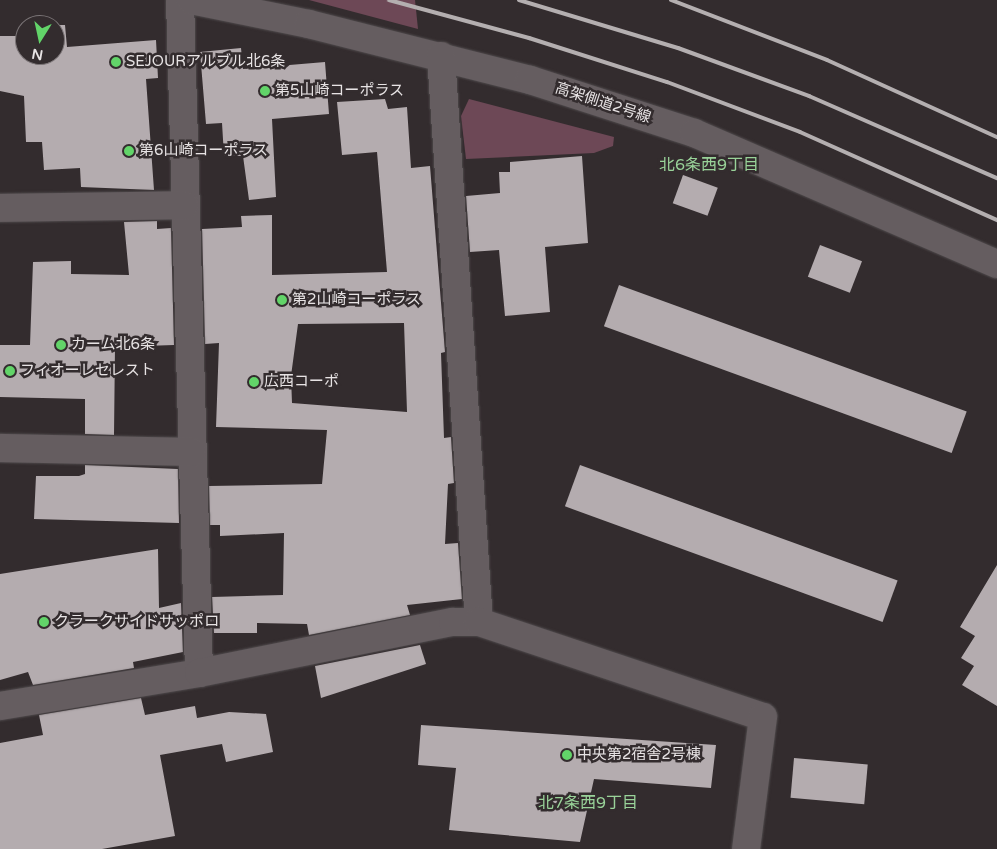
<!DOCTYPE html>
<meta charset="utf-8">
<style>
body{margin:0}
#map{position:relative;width:997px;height:849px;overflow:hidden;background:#332c2e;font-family:"Varela Round","Noto Sans JP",sans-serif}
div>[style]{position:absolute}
.green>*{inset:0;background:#6d4856}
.building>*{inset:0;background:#b4acaf;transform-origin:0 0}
.roads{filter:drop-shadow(0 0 1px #4f4a4c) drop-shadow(0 0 1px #4f4a4c)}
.minor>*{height:28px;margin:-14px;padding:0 14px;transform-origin:14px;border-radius:14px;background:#655d60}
.rail>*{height:4px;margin:-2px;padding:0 2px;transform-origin:2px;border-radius:2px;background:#b4afb0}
.dots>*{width:14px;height:14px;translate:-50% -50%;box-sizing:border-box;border:2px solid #332c2e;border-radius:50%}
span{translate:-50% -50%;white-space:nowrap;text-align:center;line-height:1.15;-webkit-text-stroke:5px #332c2e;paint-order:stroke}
.poi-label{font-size:15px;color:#e7e3e4}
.left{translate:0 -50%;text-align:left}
.street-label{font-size:15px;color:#e7e3e4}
.neighbourhood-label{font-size:16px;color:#99d399}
.north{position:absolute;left:15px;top:15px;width:50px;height:50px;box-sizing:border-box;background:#332c2e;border:1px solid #7b7577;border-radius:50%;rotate:190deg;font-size:14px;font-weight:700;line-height:20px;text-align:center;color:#e7e3e4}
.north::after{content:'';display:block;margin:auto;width:18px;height:22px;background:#62d469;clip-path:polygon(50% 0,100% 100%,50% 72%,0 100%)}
</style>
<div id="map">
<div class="green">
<i style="clip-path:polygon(309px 0,415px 0,418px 29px)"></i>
<i style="clip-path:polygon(469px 99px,614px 137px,613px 146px,594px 153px,466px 159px,461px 116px)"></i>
</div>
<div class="building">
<i style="clip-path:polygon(55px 25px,65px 25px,67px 47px,156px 40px,158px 78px,146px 79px,154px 190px,81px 187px,80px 168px,44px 170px,42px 142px,26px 142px,24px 96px,0 91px,0 36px,19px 36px,19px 27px,25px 27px,25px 55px,55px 55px)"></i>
<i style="clip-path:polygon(241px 48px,243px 69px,325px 62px,329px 114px,272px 119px,276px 197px,249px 200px,243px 156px,224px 156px,222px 123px,206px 124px,200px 52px)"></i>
<i style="clip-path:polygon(evenodd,385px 99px,388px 109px,407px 107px,411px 168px,430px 166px,445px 352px,441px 353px,444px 438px,451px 437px,454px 483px,448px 484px,445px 544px,458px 543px,462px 599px,407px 605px,410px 615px,309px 635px,307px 624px,257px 623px,257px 633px,214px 633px,212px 597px,283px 595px,284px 533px,220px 536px,220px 525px,210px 525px,209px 486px,322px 484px,327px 430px,216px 427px,219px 343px,205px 344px,202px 229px,242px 227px,241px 216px,272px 215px,272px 275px,387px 272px,377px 152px,342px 155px,337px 102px,385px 99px,404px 323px,407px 412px,292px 403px,291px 376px,298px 324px,404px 323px)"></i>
<i style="clip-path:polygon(582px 156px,588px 243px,545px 247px,550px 312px,505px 316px,499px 250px,470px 252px,466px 196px,500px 193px,499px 172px,510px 172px,510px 162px)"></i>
<i style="left:683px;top:175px;width:37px;height:30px;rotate:20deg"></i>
<i style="clip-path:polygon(157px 221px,157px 229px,171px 228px,174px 345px,115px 347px,114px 435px,85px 434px,85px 399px,0 397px,0 345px,30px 345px,33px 262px,71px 261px,71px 274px,129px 275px,124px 222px)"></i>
<i style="left:820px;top:245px;width:45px;height:34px;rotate:21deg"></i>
<i style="left:619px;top:285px;width:370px;height:44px;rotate:20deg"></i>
<i style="clip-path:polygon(85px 465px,178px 469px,179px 523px,34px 519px,36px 476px,79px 476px,85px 474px)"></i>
<i style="left:580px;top:465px;width:338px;height:44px;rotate:20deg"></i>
<i style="clip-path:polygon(158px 549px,159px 608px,181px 603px,183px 652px,133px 662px,134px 668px,33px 685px,28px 672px,0 680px,0 574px)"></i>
<i style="clip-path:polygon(997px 565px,997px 706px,962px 685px,974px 666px,961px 658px,975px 636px,960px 627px)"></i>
<i style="clip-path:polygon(420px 645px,426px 664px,321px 698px,315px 666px)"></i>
<i style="clip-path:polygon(141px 698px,145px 715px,195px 706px,197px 718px,229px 712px,266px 714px,273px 752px,226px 762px,222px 744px,160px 755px,175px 836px,102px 849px,0 849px,0 743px,43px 735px,39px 715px)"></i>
<i style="clip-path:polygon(421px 725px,716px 745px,711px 788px,594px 779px,580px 842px,449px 830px,456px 768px,418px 765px)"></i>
<i style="left:794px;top:758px;width:74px;height:40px;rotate:5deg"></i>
</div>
<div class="roads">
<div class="minor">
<i style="left:180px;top:0;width:673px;rotate:88.38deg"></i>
<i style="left:191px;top:0;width:120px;rotate:11.5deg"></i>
<i style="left:309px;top:24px;width:228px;rotate:14.2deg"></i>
<i style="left:530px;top:80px;width:172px;rotate:17.9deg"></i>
<i style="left:694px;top:133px;width:330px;rotate:23.4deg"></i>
<i style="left:441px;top:56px;width:567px;rotate:86.16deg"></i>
<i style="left:0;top:208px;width:184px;rotate:-0.9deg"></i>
<i style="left:0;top:448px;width:192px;rotate:1.2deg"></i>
<i style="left:0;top:706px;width:202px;rotate:-9.4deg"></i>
<i style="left:199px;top:673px;width:259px;rotate:-11.4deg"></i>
<i style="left:453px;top:622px;width:26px"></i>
<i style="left:479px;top:622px;width:299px;rotate:18.5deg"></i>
<i style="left:763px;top:717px;width:133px;rotate:97.3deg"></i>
</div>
</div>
<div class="rail">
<i style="left:389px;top:0;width:145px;rotate:15.2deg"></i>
<i style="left:529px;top:38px;width:145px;rotate:17.7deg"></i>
<i style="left:667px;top:82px;width:142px;rotate:20.6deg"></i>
<i style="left:800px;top:132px;width:216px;rotate:24.1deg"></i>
<i style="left:519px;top:0;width:166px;rotate:16.8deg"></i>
<i style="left:678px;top:48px;width:140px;rotate:20.1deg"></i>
<i style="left:809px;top:96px;width:205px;rotate:23.6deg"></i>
<i style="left:671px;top:0;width:167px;rotate:21deg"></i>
<i style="left:827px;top:60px;width:187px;rotate:24.4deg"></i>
</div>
<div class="dots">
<i style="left:116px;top:62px;background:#62d469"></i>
<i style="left:265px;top:91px;background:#62d469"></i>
<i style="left:129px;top:151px;background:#62d469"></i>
<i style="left:282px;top:300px;background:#62d469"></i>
<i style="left:61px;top:345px;background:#62d469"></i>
<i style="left:10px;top:371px;background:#62d469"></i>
<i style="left:254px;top:382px;background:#62d469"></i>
<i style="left:44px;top:622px;background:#62d469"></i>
<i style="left:567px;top:755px;background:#62d469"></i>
</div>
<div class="poi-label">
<span class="left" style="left:126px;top:62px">SEJOURアルブル北6条</span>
<span class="left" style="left:275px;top:91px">第5山崎コーポラス</span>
<span class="left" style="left:139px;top:151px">第6山崎コーポラス</span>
<span class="left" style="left:292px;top:300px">第2山崎コーポラス</span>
<span class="left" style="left:71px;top:345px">カーム北6条</span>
<span class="left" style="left:20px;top:371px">フィオーレセレスト</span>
<span class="left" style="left:264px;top:382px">広西コーポ</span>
<span class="left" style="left:54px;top:622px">クラークサイドサッポロ</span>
<span class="left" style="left:577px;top:755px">中央第2宿舎2号棟</span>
</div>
<div class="street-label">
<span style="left:603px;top:103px;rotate:18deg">高架側道2号線</span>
</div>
<div class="neighbourhood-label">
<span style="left:709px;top:165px">北6条西9丁目</span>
<span style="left:588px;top:803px">北7条西9丁目</span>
</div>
<div class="north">N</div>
</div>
